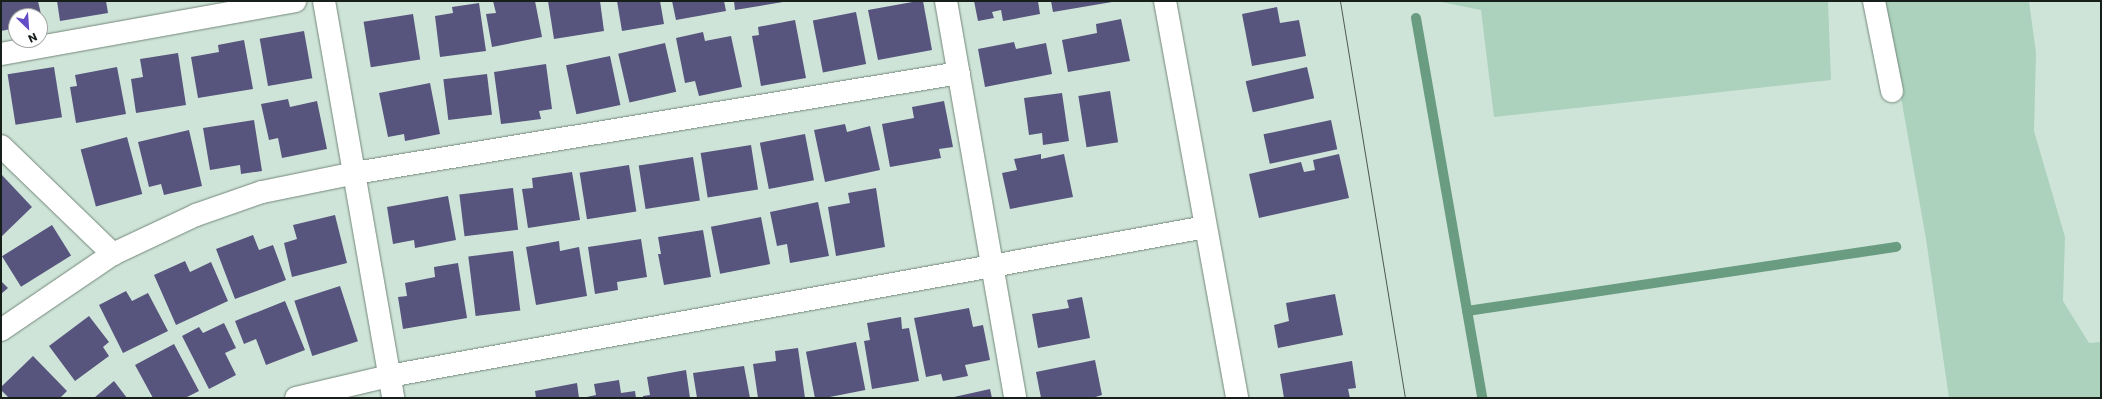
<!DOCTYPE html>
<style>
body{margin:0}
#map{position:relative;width:2102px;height:399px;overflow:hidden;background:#cfe4d8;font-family:Poppins,sans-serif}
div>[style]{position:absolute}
.green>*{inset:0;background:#acd1bc}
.stream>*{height:10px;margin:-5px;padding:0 5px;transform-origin:5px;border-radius:5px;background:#6a9c81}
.building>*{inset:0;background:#57547d;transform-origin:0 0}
.roads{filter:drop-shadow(0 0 1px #73877b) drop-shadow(0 0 1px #73877b)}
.minor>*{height:22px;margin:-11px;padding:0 11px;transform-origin:11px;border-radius:11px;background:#fff}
.tram>*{height:1px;margin:-0.5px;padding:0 0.5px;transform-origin:0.5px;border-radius:0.5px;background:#4b5750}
span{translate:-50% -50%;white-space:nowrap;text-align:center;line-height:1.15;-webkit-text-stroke:4px #fff;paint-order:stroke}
.frame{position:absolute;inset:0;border:2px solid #171f1a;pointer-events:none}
.north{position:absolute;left:8px;top:8px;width:40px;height:40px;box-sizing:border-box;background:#fff;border:1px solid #a2a5a3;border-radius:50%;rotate:155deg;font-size:11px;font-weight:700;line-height:16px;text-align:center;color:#171f1a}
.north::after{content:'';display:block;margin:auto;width:14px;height:18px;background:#654dc6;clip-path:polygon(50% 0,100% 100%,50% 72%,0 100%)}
</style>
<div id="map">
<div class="green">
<i style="clip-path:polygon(1436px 1px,1828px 1px,1831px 80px,1494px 117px,1481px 10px)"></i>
<i style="clip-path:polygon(1884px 1px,2029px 1px,2036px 53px,2034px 131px,2065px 237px,2063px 301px,2089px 343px,2101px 342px,2101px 398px,1949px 398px,1926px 239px)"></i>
</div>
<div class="stream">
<i style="left:1416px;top:18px;width:386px;rotate:80.1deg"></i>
<i style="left:1467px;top:311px;width:434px;rotate:-8.5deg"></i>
</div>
<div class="building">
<i style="clip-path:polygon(1px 1px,38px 1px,43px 23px,40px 23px,40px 16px,16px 16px,16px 28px,1px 31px)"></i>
<i style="clip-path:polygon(57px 1px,106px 1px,108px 13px,60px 21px)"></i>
<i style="clip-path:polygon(493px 1px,535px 1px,542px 37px,492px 47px,486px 14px,496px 13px)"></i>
<i style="clip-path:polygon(548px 1px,600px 1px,604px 31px,554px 39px)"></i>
<i style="clip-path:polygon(617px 1px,660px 1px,664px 24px,622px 31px)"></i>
<i style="clip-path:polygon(672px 1px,724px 1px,726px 11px,676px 20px)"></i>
<i style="clip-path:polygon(734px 1px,783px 1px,783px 2px,735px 10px)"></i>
<i style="clip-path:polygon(918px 1px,923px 1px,932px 50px,878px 60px,868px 10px)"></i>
<i style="clip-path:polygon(974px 1px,1038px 1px,1040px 14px,1003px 21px,1001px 10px,992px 12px,994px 18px,978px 21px)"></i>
<i style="clip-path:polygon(1051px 1px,1112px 1px,1112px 2px,1053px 12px)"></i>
<i style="clip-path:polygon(479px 3px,486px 51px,440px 57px,435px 16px,453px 13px,452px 7px)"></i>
<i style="clip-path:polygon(1277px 7px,1280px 23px,1299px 20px,1306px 56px,1252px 66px,1242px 14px)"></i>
<i style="left:856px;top:12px;width:53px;height:44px;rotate:79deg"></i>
<i style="left:413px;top:14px;width:46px;height:50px;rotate:81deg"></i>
<i style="clip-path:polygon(1121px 19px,1130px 61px,1068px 72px,1062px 40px,1097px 33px,1096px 24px)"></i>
<i style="clip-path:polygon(795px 20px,806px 78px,761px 86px,752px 36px,759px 35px,758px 27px)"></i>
<i style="left:304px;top:31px;width:48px;height:45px;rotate:80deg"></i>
<i style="clip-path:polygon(703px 32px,705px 41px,731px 36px,742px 87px,699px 96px,695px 81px,685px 83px,676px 38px)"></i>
<i style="clip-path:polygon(244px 40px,253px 89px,198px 98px,191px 57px,219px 52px,218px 45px)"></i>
<i style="clip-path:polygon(1014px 42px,1016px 49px,1046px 43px,1052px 74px,985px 87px,978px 49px)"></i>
<i style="left:665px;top:43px;width:50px;height:48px;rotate:77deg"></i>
<i style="clip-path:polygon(178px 53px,186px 105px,136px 113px,131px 79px,143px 77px,140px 59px)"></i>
<i style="left:610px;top:56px;width:50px;height:45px;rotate:78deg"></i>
<i style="clip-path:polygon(546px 64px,552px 109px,539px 111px,541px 119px,501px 124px,494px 72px)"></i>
<i style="left:54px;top:67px;width:51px;height:47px;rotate:81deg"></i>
<i style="clip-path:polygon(117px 67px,126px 114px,76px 123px,70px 87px,77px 86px,75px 75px)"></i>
<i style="left:1307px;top:67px;width:32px;height:63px;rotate:77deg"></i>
<i style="left:487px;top:74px;width:41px;height:44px;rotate:83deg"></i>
<i style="clip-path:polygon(430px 83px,440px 134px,405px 141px,404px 134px,388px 137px,379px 93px)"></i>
<i style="left:1110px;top:91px;width:52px;height:32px;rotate:81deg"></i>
<i style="clip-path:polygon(1062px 93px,1069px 141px,1043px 145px,1042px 133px,1029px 135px,1024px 98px)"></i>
<i style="clip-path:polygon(288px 99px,290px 107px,317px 101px,327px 149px,282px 158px,278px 138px,269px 140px,261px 104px)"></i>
<i style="clip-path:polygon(944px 101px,953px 147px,939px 149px,941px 158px,890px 167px,882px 124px,914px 118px,912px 107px)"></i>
<i style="clip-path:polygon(254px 120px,262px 171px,241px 174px,240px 165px,210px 170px,203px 128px)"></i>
<i style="left:1331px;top:120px;width:30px;height:69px;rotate:78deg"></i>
<i style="clip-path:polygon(845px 124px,847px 132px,870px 126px,880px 170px,825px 182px,814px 130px)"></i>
<i style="clip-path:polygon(189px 130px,202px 186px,164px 195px,161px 184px,149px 187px,138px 142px)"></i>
<i style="left:805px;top:134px;width:47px;height:46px;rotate:79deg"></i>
<i style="left:127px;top:137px;width:59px;height:48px;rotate:75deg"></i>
<i style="left:751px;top:145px;width:45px;height:51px;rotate:81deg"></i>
<i style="clip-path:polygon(1041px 154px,1041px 159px,1064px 154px,1073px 197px,1010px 209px,1002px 173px,1017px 170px,1014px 159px)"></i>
<i style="clip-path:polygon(1339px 154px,1349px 198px,1259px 218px,1249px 174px,1301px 162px,1304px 172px,1315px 170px,1313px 160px)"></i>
<i style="left:693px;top:157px;width:44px;height:55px;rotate:81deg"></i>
<i style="left:629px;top:165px;width:47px;height:50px;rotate:81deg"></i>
<i style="clip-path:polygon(572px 172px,580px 220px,528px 228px,522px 189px,533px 188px,532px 178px)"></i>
<i style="clip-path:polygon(1px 174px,32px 207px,1px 237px)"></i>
<i style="left:513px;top:188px;width:42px;height:54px;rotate:83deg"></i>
<i style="clip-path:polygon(876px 188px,885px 247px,836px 256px,828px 207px,850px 203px,848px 193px)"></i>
<i style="clip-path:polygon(448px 196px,456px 240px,415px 248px,414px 240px,393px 244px,387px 207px)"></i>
<i style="clip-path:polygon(818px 202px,829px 256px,790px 263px,787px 244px,777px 246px,770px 212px)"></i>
<i style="clip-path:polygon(335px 215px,347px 263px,292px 277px,284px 243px,297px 239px,293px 225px)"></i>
<i style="left:761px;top:217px;width:48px;height:51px;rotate:79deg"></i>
<i style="left:52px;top:225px;width:36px;height:59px;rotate:58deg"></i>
<i style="clip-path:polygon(703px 230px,711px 277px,664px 285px,658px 254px,661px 254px,658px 237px)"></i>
<i style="clip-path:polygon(253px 235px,259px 250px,273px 245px,286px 280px,235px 299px,216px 249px)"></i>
<i style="clip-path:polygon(641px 239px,647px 277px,617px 282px,618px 290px,595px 294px,588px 247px)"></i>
<i style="clip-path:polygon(559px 241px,560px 251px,579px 247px,587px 296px,536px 305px,526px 247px)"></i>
<i style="left:513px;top:251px;width:60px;height:45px;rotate:83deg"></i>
<i style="clip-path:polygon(185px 261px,190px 272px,211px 262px,228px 301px,176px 325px,154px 275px)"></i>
<i style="clip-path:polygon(458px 263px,467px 318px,403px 329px,398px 297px,407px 296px,405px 283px,435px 277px,434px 267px)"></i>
<i style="clip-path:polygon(1px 281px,8px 288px,1px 294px)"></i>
<i style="left:340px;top:286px;width:58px;height:48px;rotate:72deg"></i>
<i style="clip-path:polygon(126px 291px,132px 301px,148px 293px,168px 331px,123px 353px,99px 305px)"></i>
<i style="clip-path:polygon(1335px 294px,1343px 335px,1278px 348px,1274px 325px,1289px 321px,1286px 303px)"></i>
<i style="clip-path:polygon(1082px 297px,1090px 338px,1038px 348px,1032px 314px,1069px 308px,1067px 300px)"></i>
<i style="clip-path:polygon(285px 301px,305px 350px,266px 365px,256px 339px,244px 344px,235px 321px)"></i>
<i style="clip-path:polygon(969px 308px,973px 327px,983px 325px,990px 360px,965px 365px,968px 376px,943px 381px,941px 374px,926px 377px,914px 318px)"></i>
<i style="clip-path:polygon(89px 316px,109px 342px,103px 347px,109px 356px,75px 381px,49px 346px)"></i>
<i style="clip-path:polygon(901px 317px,902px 329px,909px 328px,919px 381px,872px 389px,864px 341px,870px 340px,867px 323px)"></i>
<i style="clip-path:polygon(224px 323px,236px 348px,225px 353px,236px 375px,209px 389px,182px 336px,199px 327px,203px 333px)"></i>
<i style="left:856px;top:342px;width:49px;height:51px;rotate:79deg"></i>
<i style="clip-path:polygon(174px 344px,199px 391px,185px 398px,153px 398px,135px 365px)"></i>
<i style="clip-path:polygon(798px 348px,805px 398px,758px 398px,753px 364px,776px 361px,775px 351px)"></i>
<i style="clip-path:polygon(33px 356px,67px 391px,60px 398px,9px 398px,1px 390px,1px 387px)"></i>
<i style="clip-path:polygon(1095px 360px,1102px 395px,1092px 398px,1041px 398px,1036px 372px)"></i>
<i style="clip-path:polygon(1352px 361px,1356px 388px,1348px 389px,1350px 398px,1284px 398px,1280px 374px)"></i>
<i style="clip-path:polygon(744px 366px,750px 398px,697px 398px,693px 373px)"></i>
<i style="clip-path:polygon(686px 370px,690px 398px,643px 398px,643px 396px,650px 395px,647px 377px)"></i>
<i style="clip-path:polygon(619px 380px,621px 393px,635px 391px,636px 398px,582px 398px,596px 395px,594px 384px)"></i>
<i style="clip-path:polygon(114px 381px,127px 398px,94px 398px)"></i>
<i style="clip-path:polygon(577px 383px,579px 398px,536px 398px,535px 391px)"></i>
<i style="clip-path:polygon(990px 389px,992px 398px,954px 398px,954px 397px)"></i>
</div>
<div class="roads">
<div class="minor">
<i style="left:324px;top:1px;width:403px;rotate:80.1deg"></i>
<i style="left:946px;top:1px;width:403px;rotate:80.1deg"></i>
<i style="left:1165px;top:1px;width:403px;rotate:79.7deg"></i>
<i style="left:1874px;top:1px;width:92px;rotate:78.7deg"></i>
<i style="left:1px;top:54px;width:299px;rotate:-10.2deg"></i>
<i style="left:1px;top:146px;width:156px;rotate:44deg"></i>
<i style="left:1px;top:330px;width:135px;rotate:-34.2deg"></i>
<i style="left:113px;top:254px;width:92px;rotate:-25.2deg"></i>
<i style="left:196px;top:215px;width:70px;rotate:-19.2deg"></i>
<i style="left:262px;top:192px;width:95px;rotate:-11.5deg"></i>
<i style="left:355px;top:173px;width:612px;rotate:-9.4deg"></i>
<i style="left:296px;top:398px;width:96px;rotate:-13.3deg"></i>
<i style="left:389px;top:376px;width:830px;rotate:-10.34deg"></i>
</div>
</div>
<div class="tram">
<i style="left:1340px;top:1px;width:402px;rotate:80.7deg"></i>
</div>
<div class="frame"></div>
<div class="north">N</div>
</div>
